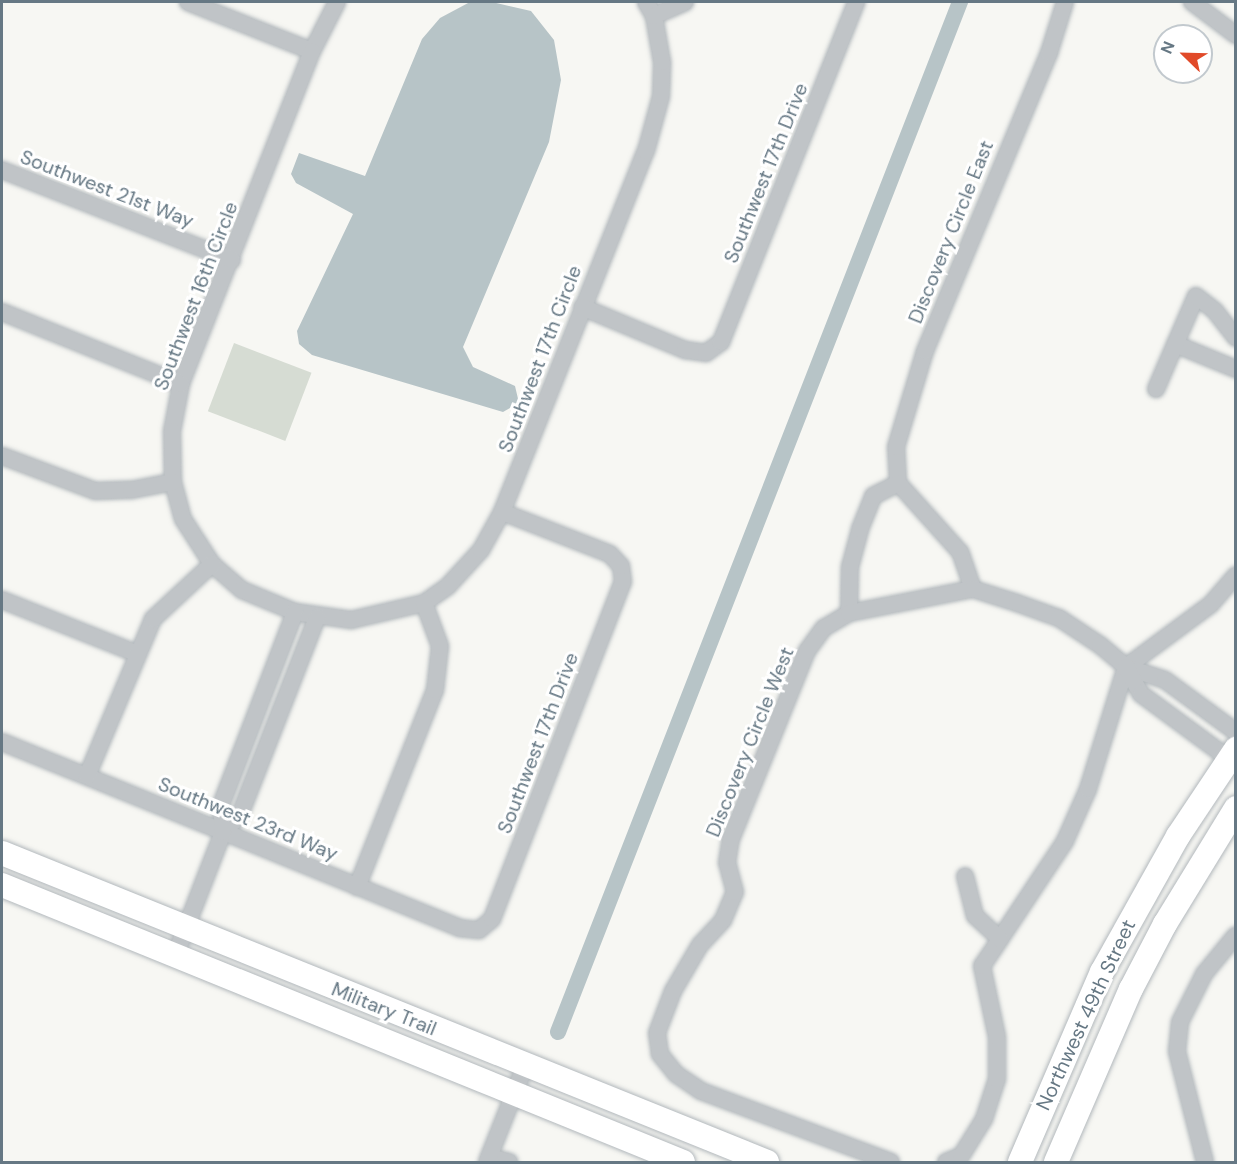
<!DOCTYPE html>
<style>
body{margin:0}
#map{position:relative;width:1237px;height:1164px;overflow:hidden;background:#f7f7f3;font-family:"DM Sans",sans-serif}
div>[style]{position:absolute}
.green>*{inset:0;background:#d6dcd3;transform-origin:0 0}
.water>*{inset:0;background:#b7c4c7}
.canal>*{height:16px;margin:-8px;padding:0 8px;transform-origin:8px;border-radius:8px;background:#b7c4c7}
.roads{filter:drop-shadow(0 0 2px #b2b8bc) drop-shadow(0 0 2px #b2b8bc)}
.street>*{height:16px;margin:-8px;padding:0 8px;transform-origin:8px;border-radius:8px;background:#c0c4c7}
.secondary>*{height:24px;margin:-12px;padding:0 12px;transform-origin:12px;border-radius:12px;background:#fff}
span{translate:-50% -50%;white-space:nowrap;text-align:center;line-height:1.15;-webkit-text-stroke:6px #fff;paint-order:stroke}
.street-label{font-size:20px;color:#667884}
.frame{position:absolute;inset:0;border:3px solid #667884;pointer-events:none}
.north{position:absolute;left:1153px;top:24px;width:60px;height:60px;box-sizing:border-box;background:#fff;border:2px solid #c2c9ce;border-radius:50%;rotate:293deg;font-size:16px;font-weight:700;line-height:24px;text-align:center;color:#667884}
.north::after{content:'';display:block;margin:auto;width:21px;height:27px;background:#e14a29;clip-path:polygon(50% 0,100% 100%,50% 72%,0 100%)}
</style>
<div id="map">
<div class="green">
<i style="left:234px;top:343px;width:83px;height:73px;rotate:21deg"></i>
</div>
<div class="water">
<i style="clip-path:polygon(470px 2px,492px 2px,531px 11px,554px 40px,561px 80px,549px 142px,463px 347px,473px 367px,515px 386px,519px 403px,503px 412px,312px 355px,299px 344px,297px 331px,353px 214px,296px 183px,291px 174px,299px 153px,365px 176px,422px 39px,440px 18px)"></i>
</div>
<div class="canal">
<i style="left:558px;top:1032px;width:1106px;rotate:-68.68deg"></i>
</div>
<div class="roads">
<div class="street">
<i style="left:188px;top:2px;width:133px;rotate:21.6deg"></i>
<i style="left:337px;top:2px;width:55px;rotate:117deg"></i>
<i style="left:312px;top:51px;width:358px;rotate:111.5deg"></i>
<i style="left:181px;top:384px;width:48px;rotate:100.8deg"></i>
<i style="left:172px;top:431px;width:51px;rotate:88.9deg"></i>
<i style="left:173px;top:482px;width:38px;rotate:75deg"></i>
<i style="left:183px;top:519px;width:54px;rotate:57.2deg"></i>
<i style="left:212px;top:564px;width:40px;rotate:41deg"></i>
<i style="left:242px;top:590px;width:57px;rotate:22.5deg"></i>
<i style="left:295px;top:612px;width:57px;rotate:8.1deg"></i>
<i style="left:351px;top:620px;width:75px;rotate:-13.1deg"></i>
<i style="left:424px;top:603px;width:29px;rotate:-35deg"></i>
<i style="left:448px;top:586px;width:49px;rotate:-47.5deg"></i>
<i style="left:481px;top:550px;width:43px;rotate:-61.1deg"></i>
<i style="left:502px;top:512px;width:389px;rotate:-68.3deg"></i>
<i style="left:646px;top:151px;width:57px;rotate:-74.7deg"></i>
<i style="left:661px;top:96px;width:34px;rotate:-88deg"></i>
<i style="left:662px;top:62px;width:47px;rotate:-99.9deg"></i>
<i style="left:654px;top:16px;width:16px;rotate:-120deg"></i>
<i style="left:1192px;top:2px;width:55px;rotate:36.9deg"></i>
<i style="left:654px;top:16px;width:34px;rotate:-24deg"></i>
<i style="left:2px;top:170px;width:247px;rotate:21.4deg"></i>
<i style="left:582px;top:307px;width:112px;rotate:22.7deg"></i>
<i style="left:685px;top:350px;width:21px;rotate:8deg"></i>
<i style="left:706px;top:353px;width:19px;rotate:-36deg"></i>
<i style="left:721px;top:342px;width:366px;rotate:-68.3deg"></i>
<i style="left:2px;top:312px;width:193px;rotate:21.9deg"></i>
<i style="left:1175px;top:344px;width:66px;rotate:22.3deg"></i>
<i style="left:1156px;top:389px;width:101px;rotate:-66.7deg"></i>
<i style="left:1196px;top:296px;width:24px;rotate:38deg"></i>
<i style="left:1215px;top:311px;width:34px;rotate:52deg"></i>
<i style="left:2px;top:456px;width:99px;rotate:20.6deg"></i>
<i style="left:95px;top:491px;width:36px;rotate:-2deg"></i>
<i style="left:131px;top:490px;width:43px;rotate:-10.8deg"></i>
<i style="left:973px;top:589px;width:39px;rotate:-109deg"></i>
<i style="left:960px;top:552px;width:93px;rotate:-131.9deg"></i>
<i style="left:898px;top:483px;width:36px;rotate:-93deg"></i>
<i style="left:896px;top:447px;width:100px;rotate:-73.2deg"></i>
<i style="left:925px;top:351px;width:323px;rotate:-67.4deg"></i>
<i style="left:1049px;top:53px;width:53px;rotate:-72.6deg"></i>
<i style="left:2px;top:600px;width:146px;rotate:21.7deg"></i>
<i style="left:849px;top:613px;width:46px;rotate:-88.8deg"></i>
<i style="left:850px;top:567px;width:39px;rotate:-75deg"></i>
<i style="left:860px;top:529px;width:35px;rotate:-68deg"></i>
<i style="left:873px;top:496px;width:28px;rotate:-27deg"></i>
<i style="left:1126px;top:667px;width:106px;rotate:-36.5deg"></i>
<i style="left:1211px;top:604px;width:38px;rotate:-49deg"></i>
<i style="left:1126px;top:667px;width:41px;rotate:18.4deg"></i>
<i style="left:1165px;top:680px;width:88px;rotate:36.2deg"></i>
<i style="left:2px;top:742px;width:493px;rotate:22.1deg"></i>
<i style="left:459px;top:928px;width:20px;rotate:6deg"></i>
<i style="left:479px;top:930px;width:17px;rotate:-40deg"></i>
<i style="left:492px;top:919px;width:362px;rotate:-68.8deg"></i>
<i style="left:623px;top:582px;width:16px;rotate:-97deg"></i>
<i style="left:621px;top:566px;width:16px;rotate:-133deg"></i>
<i style="left:610px;top:554px;width:116px;rotate:-158.7deg"></i>
<i style="left:87px;top:776px;width:170px;rotate:-67.2deg"></i>
<i style="left:153px;top:619px;width:81px;rotate:-43deg"></i>
<i style="left:223px;top:832px;width:24px;rotate:-45deg"></i>
<i style="left:240px;top:815px;width:212px;rotate:-68.7deg"></i>
<i style="left:357px;top:887px;width:212px;rotate:-68.4deg"></i>
<i style="left:435px;top:690px;width:44px;rotate:-83.5deg"></i>
<i style="left:440px;top:646px;width:46px;rotate:-110.4deg"></i>
<i style="left:1000px;top:939px;width:118px;rotate:-56.4deg"></i>
<i style="left:1065px;top:841px;width:57px;rotate:-66.1deg"></i>
<i style="left:1088px;top:789px;width:128px;rotate:-72.7deg"></i>
<i style="left:175px;top:956px;width:133px;rotate:-68.8deg"></i>
<i style="left:223px;top:832px;width:27px;rotate:-94deg"></i>
<i style="left:221px;top:805px;width:207px;rotate:-69deg"></i>
<i style="left:489px;top:1157px;width:21px;rotate:14deg"></i>
<i style="left:487px;top:1162px;width:103px;rotate:-68.4deg"></i>
<i style="left:891px;top:1162px;width:203px;rotate:-159.5deg"></i>
<i style="left:701px;top:1091px;width:30px;rotate:-146deg"></i>
<i style="left:676px;top:1074px;width:26px;rotate:-129deg"></i>
<i style="left:660px;top:1054px;width:21px;rotate:-98deg"></i>
<i style="left:657px;top:1033px;width:45px;rotate:-69.1deg"></i>
<i style="left:673px;top:991px;width:53px;rotate:-59.6deg"></i>
<i style="left:700px;top:945px;width:34px;rotate:-47deg"></i>
<i style="left:723px;top:920px;width:30px;rotate:-67deg"></i>
<i style="left:735px;top:892px;width:30px;rotate:-105deg"></i>
<i style="left:727px;top:863px;width:24px;rotate:-81deg"></i>
<i style="left:731px;top:839px;width:203px;rotate:-68deg"></i>
<i style="left:807px;top:651px;width:29px;rotate:-54deg"></i>
<i style="left:824px;top:628px;width:29px;rotate:-31deg"></i>
<i style="left:849px;top:613px;width:126px;rotate:-11deg"></i>
<i style="left:973px;top:589px;width:46px;rotate:17.7deg"></i>
<i style="left:1017px;top:603px;width:45px;rotate:19.7deg"></i>
<i style="left:1059px;top:618px;width:49px;rotate:33.4deg"></i>
<i style="left:1100px;top:645px;width:34px;rotate:40deg"></i>
<i style="left:1126px;top:667px;width:31px;rotate:61deg"></i>
<i style="left:1141px;top:694px;width:118px;rotate:36.4deg"></i>
<i style="left:946px;top:1162px;width:16px;rotate:-22deg"></i>
<i style="left:961px;top:1156px;width:44px;rotate:-58.1deg"></i>
<i style="left:984px;top:1119px;width:42px;rotate:-72deg"></i>
<i style="left:997px;top:1079px;width:42px;rotate:-90deg"></i>
<i style="left:997px;top:1037px;width:73px;rotate:-101.9deg"></i>
<i style="left:982px;top:966px;width:32px;rotate:-56deg"></i>
<i style="left:1000px;top:939px;width:34px;rotate:-137deg"></i>
<i style="left:975px;top:916px;width:41px;rotate:-104deg"></i>
<i style="left:1205px;top:1162px;width:114px;rotate:-104.2deg"></i>
<i style="left:1177px;top:1051px;width:29px;rotate:-84deg"></i>
<i style="left:1180px;top:1022px;width:54px;rotate:-63.4deg"></i>
<i style="left:1204px;top:974px;width:50px;rotate:-50.6deg"></i>
</div>
<div class="secondary">
<i style="left:2px;top:853px;width:825px;rotate:21.99deg"></i>
<i style="left:2px;top:885px;width:735px;rotate:22.13deg"></i>
<i style="left:1020px;top:1162px;width:207px;rotate:-66.7deg"></i>
<i style="left:1102px;top:972px;width:156px;rotate:-60.8deg"></i>
<i style="left:1178px;top:836px;width:105px;rotate:-56.3deg"></i>
<i style="left:1056px;top:1162px;width:189px;rotate:-66.6deg"></i>
<i style="left:1131px;top:989px;width:73px;rotate:-62.4deg"></i>
<i style="left:1165px;top:924px;width:136px;rotate:-58.5deg"></i>
</div>
</div>
<div class="street-label">
<span style="left:766px;top:173px;rotate:-68deg">Southwest 17th Drive</span>
<span style="left:107px;top:189px;rotate:21deg">Southwest 21st Way</span>
<span style="left:951px;top:232px;rotate:-68deg">Discovery Circle East</span>
<span style="left:196px;top:296px;rotate:-69deg">Southwest 16th Circle</span>
<span style="left:540px;top:359px;rotate:-69deg">Southwest 17th Circle</span>
<span style="left:750px;top:742px;rotate:-68deg">Discovery Circle West</span>
<span style="left:538px;top:743px;rotate:-69deg">Southwest 17th Drive</span>
<span style="left:248px;top:819px;rotate:22deg">Southwest 23rd Way</span>
<span style="left:384px;top:1009px;rotate:22deg">Military Trail</span>
<span style="left:1086px;top:1015px;rotate:-65deg">Northwest 49th Street</span>
</div>
<div class="frame"></div>
<div class="north">N</div>
</div>
